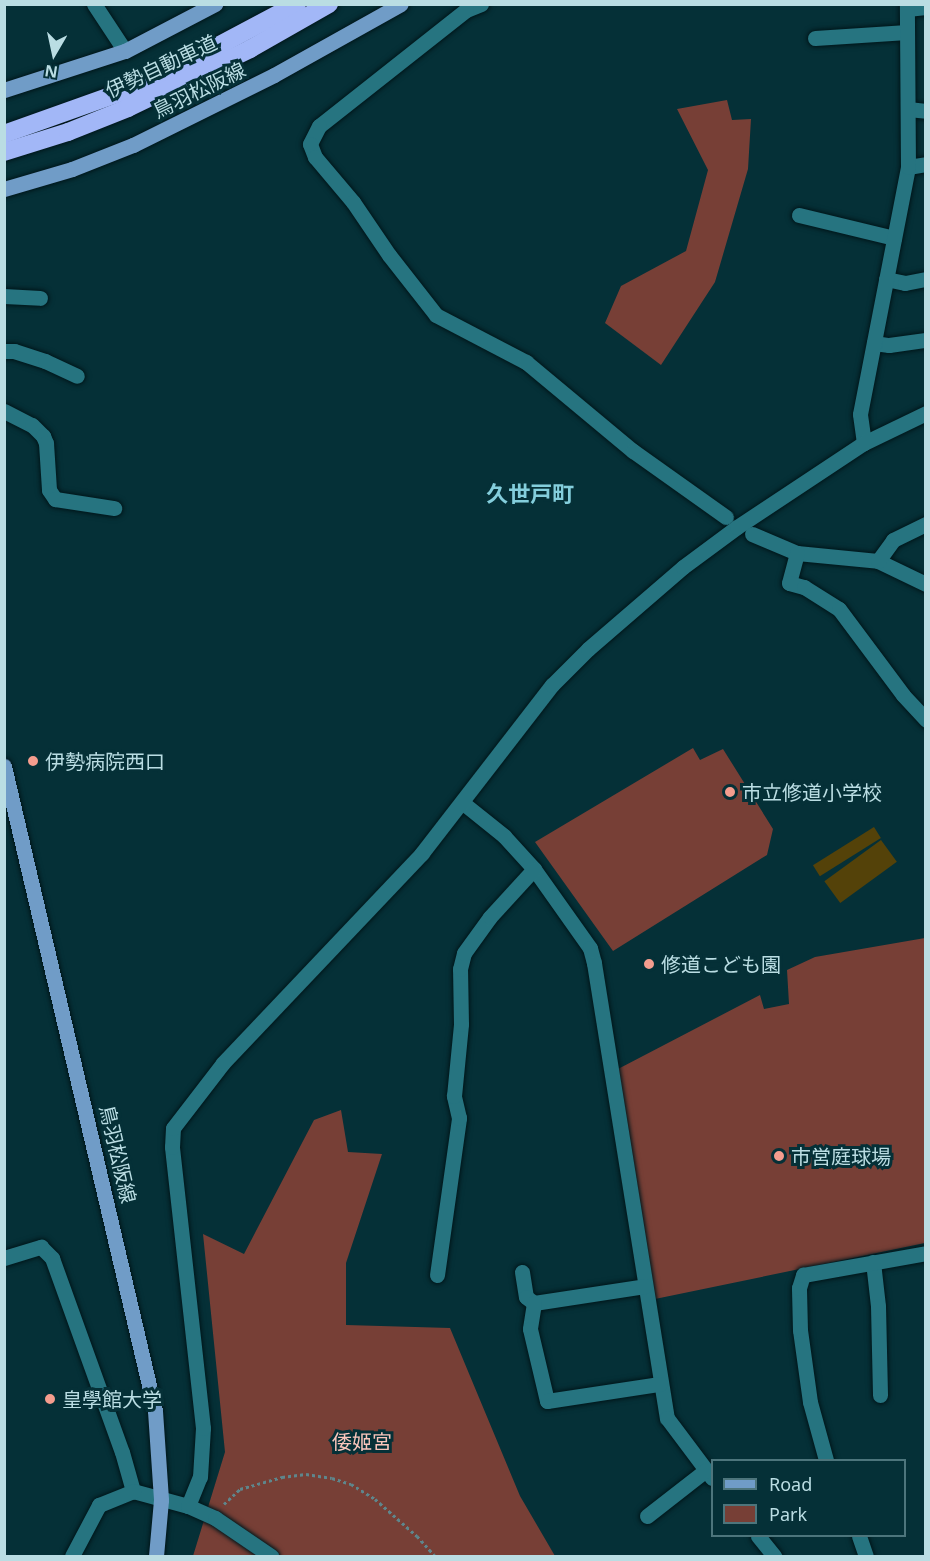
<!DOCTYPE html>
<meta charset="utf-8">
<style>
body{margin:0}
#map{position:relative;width:930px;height:1561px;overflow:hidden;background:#053037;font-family:"Noto Sans","Noto Sans JP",sans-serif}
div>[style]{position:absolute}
.green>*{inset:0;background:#773f36}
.water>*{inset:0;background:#544209;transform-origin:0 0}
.path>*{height:3px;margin-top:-1.5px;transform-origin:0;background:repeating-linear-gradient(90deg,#5e868c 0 3px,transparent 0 6px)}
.roads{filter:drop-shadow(0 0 2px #01161a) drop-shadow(0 0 2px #01161a)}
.minor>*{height:15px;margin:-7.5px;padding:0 7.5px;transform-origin:7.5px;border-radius:7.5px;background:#267480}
.major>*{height:15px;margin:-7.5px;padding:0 7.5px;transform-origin:7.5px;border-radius:7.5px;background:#709cc7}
.highway>*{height:18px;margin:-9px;padding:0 9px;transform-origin:9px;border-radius:9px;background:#a2b7f7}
.dots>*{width:16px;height:16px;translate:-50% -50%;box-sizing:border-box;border:3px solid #053037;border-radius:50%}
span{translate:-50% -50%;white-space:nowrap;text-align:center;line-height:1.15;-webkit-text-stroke:6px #053037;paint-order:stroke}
.street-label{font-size:20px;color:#badde3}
.poi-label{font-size:20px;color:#badde3}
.left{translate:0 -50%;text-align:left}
.park-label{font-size:20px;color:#f9c5bb}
.quarter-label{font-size:22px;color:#84cedc;font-weight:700}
.frame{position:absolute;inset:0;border:6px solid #badde3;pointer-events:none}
.legend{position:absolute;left:711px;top:1459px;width:195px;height:78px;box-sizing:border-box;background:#053037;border:2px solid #4d757c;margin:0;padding:8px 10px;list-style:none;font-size:18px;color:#badde3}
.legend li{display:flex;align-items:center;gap:12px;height:30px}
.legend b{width:30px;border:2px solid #4d757c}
.north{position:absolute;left:24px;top:24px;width:60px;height:60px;-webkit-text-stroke:4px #053037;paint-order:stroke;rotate:189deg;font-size:16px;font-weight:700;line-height:24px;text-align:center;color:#badde3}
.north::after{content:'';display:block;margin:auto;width:21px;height:27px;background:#badde3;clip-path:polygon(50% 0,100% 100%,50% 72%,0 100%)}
</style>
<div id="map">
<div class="green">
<i style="clip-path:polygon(727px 100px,732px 120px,751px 119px,748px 169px,715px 282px,661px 365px,605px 323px,621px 286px,686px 251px,708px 170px,677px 109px)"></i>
<i style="clip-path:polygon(693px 748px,700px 760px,723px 749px,773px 829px,767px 855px,613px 951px,535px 842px)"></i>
<i style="clip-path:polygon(925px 938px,925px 1243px,655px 1299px,618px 1069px,760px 995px,764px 1009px,789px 1004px,787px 970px,815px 957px)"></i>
<i style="clip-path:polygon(341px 1110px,348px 1152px,382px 1154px,346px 1263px,346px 1325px,450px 1328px,520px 1496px,555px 1556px,193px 1556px,225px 1452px,203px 1234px,244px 1254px,314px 1120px)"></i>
</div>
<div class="water">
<i style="left:874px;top:827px;width:13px;height:72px;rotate:58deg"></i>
<i style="left:881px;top:840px;width:27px;height:70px;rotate:54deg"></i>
</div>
<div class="path">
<i style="left:224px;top:1504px;width:22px;rotate:-43deg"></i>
<i style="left:240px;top:1489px;width:44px;rotate:-15.9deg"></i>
<i style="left:282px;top:1477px;width:24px;rotate:-7deg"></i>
<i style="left:306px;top:1474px;width:26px;rotate:9deg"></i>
<i style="left:332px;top:1478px;width:20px;rotate:18deg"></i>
<i style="left:351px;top:1484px;width:28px;rotate:32deg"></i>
<i style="left:375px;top:1499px;width:56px;rotate:41.4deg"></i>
<i style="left:417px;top:1536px;width:27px;rotate:48deg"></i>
</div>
<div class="roads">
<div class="minor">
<i style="left:94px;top:4px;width:56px;rotate:56.6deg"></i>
<i style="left:481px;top:4px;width:16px;rotate:158deg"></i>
<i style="left:466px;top:10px;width:187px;rotate:141.7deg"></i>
<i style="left:319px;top:126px;width:20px;rotate:117deg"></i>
<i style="left:310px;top:144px;width:14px;rotate:69deg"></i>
<i style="left:315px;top:157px;width:59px;rotate:49.8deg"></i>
<i style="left:353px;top:202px;width:64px;rotate:55.8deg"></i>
<i style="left:389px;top:255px;width:76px;rotate:51.9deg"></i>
<i style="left:436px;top:315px;width:102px;rotate:27.6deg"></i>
<i style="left:526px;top:362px;width:139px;rotate:39.8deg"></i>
<i style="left:633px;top:451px;width:114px;rotate:35.4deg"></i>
<i style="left:907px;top:9px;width:19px;rotate:-6deg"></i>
<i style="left:815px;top:38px;width:92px;rotate:-3.7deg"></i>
<i style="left:908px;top:109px;width:18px;rotate:6deg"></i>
<i style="left:908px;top:167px;width:18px;rotate:-9deg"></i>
<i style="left:799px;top:215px;width:98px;rotate:13.6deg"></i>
<i style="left:886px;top:279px;width:19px;rotate:12deg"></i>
<i style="left:905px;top:283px;width:21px;rotate:-11deg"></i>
<i style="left:4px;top:296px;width:36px;rotate:3deg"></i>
<i style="left:874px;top:343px;width:15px;rotate:8deg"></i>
<i style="left:889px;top:345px;width:37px;rotate:-8deg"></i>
<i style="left:4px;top:351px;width:10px"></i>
<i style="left:14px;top:351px;width:33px;rotate:18deg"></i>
<i style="left:45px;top:361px;width:35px;rotate:25deg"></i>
<i style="left:4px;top:411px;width:31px;rotate:27deg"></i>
<i style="left:32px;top:425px;width:16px;rotate:45deg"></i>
<i style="left:43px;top:436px;width:8px;rotate:67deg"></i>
<i style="left:46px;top:443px;width:47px;rotate:86.3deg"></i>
<i style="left:49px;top:490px;width:11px;rotate:56deg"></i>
<i style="left:55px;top:499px;width:60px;rotate:8.7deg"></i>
<i style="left:864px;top:443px;width:29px;rotate:-98deg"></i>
<i style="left:860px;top:414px;width:252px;rotate:-79deg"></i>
<i style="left:908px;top:167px;width:163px;rotate:-90.4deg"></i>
<i style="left:752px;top:534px;width:49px;rotate:22.9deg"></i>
<i style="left:797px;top:553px;width:81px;rotate:5.6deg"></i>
<i style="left:878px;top:561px;width:53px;rotate:25.6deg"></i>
<i style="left:797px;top:553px;width:31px;rotate:105deg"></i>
<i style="left:789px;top:583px;width:16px;rotate:15deg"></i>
<i style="left:804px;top:587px;width:41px;rotate:32.2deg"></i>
<i style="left:839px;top:609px;width:107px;rotate:53.3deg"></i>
<i style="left:903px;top:695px;width:34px;rotate:47deg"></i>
<i style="left:878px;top:561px;width:26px;rotate:-54deg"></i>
<i style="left:893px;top:540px;width:37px;rotate:-26deg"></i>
<i style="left:463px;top:803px;width:53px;rotate:38.8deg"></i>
<i style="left:504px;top:836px;width:45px;rotate:47.7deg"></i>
<i style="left:534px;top:869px;width:97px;rotate:54.7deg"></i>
<i style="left:590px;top:948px;width:16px;rotate:75deg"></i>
<i style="left:594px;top:963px;width:461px;rotate:80.9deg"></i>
<i style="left:667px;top:1418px;width:75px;rotate:53.1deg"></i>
<i style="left:4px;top:1258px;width:39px;rotate:-17deg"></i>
<i style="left:41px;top:1247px;width:16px;rotate:45deg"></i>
<i style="left:52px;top:1258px;width:206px;rotate:70.2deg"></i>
<i style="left:122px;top:1452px;width:41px;rotate:74.2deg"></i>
<i style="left:133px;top:1491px;width:57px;rotate:15.3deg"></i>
<i style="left:188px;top:1506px;width:30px;rotate:24deg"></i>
<i style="left:215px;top:1518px;width:68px;rotate:34.2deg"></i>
<i style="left:873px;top:1262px;width:44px;rotate:83.5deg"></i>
<i style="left:878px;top:1306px;width:89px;rotate:88.7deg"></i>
<i style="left:522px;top:1272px;width:25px;rotate:81deg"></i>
<i style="left:526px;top:1297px;width:10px;rotate:37deg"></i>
<i style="left:534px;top:1303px;width:112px;rotate:-8.7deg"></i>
<i style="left:437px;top:1275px;width:159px;rotate:-82deg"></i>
<i style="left:459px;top:1118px;width:23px;rotate:-103deg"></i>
<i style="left:454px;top:1096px;width:72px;rotate:-84.4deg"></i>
<i style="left:461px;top:1024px;width:55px;rotate:-91deg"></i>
<i style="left:460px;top:969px;width:16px;rotate:-76deg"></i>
<i style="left:464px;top:953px;width:44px;rotate:-54.2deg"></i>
<i style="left:490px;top:917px;width:65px;rotate:-47.5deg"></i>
<i style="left:534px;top:1303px;width:26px;rotate:99deg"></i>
<i style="left:530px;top:1329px;width:74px;rotate:76.7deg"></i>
<i style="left:547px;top:1401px;width:114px;rotate:-8.6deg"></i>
<i style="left:826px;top:1460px;width:60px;rotate:-105.4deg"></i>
<i style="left:810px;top:1402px;width:73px;rotate:-97.9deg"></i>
<i style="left:800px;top:1330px;width:42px;rotate:-91.4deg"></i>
<i style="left:799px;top:1288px;width:14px;rotate:-73deg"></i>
<i style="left:803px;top:1275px;width:125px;rotate:-10.1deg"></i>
<i style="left:188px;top:1506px;width:31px;rotate:-68deg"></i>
<i style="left:200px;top:1477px;width:49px;rotate:-86.5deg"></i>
<i style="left:203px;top:1428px;width:283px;rotate:-96.3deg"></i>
<i style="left:172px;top:1147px;width:19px;rotate:-87deg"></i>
<i style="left:173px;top:1128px;width:82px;rotate:-52.4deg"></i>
<i style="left:223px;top:1063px;width:289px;rotate:-46.5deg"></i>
<i style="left:422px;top:853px;width:212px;rotate:-52.3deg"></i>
<i style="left:552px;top:685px;width:51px;rotate:-45deg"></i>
<i style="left:588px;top:649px;width:125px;rotate:-40.8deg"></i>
<i style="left:683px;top:567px;width:67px;rotate:-36.5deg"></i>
<i style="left:737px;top:527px;width:152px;rotate:-33.5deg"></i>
<i style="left:864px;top:443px;width:69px;rotate:-25.8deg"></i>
<i style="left:647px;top:1516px;width:75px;rotate:-37.9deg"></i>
<i style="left:758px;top:1536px;width:26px;rotate:51deg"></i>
<i style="left:859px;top:1536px;width:21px;rotate:71deg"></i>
<i style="left:72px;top:1556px;width:58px;rotate:-62.1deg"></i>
<i style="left:99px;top:1505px;width:37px;rotate:-22deg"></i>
</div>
<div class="major">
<i style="left:4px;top:90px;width:127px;rotate:-17.9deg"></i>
<i style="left:125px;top:51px;width:102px;rotate:-27.6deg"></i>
<i style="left:4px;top:189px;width:71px;rotate:-16.4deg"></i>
<i style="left:72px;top:169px;width:66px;rotate:-21.5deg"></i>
<i style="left:133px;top:145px;width:157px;rotate:-26.4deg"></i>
<i style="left:274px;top:75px;width:145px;rotate:-29.2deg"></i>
<i style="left:4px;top:766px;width:662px;rotate:76.82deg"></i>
<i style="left:155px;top:1411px;width:89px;rotate:86.1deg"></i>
<i style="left:161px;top:1500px;width:56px;rotate:95.1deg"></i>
</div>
<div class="highway">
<i style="left:4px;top:134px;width:125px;rotate:-19.6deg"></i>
<i style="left:122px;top:92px;width:68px;rotate:-24.3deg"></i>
<i style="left:184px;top:64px;width:128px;rotate:-28deg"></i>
<i style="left:4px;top:152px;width:67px;rotate:-17.4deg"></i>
<i style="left:68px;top:132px;width:65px;rotate:-21.8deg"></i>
<i style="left:128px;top:108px;width:136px;rotate:-25.8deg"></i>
<i style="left:250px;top:49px;width:91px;rotate:-29.7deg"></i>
</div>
</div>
<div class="dots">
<i style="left:33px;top:761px;background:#f59d8e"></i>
<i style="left:730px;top:792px;background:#f59d8e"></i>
<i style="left:649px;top:964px;background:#f59d8e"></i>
<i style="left:779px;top:1156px;background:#f59d8e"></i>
<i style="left:50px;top:1399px;background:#f59d8e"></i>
</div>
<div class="street-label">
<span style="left:161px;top:66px;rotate:-25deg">伊勢自動車道</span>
<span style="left:199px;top:90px;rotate:-26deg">鳥羽松阪線</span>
<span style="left:118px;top:1154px;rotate:77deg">鳥羽松阪線</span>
</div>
<div class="poi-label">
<span class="left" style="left:45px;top:761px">伊勢病院西口</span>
<span class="left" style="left:742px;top:792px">市立修道小学校</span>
<span class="left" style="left:661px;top:964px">修道こども園</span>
<span class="left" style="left:791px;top:1156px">市営庭球場</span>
<span class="left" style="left:62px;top:1399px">皇學館大学</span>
</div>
<div class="park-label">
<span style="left:362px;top:1441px">倭姬宮</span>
</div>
<div class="quarter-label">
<span style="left:530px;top:494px">久世戸町</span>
</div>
<div class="frame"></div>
<ul class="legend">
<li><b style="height:8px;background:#709cc7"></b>Road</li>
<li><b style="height:16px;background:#773f36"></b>Park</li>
</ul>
<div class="north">N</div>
</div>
